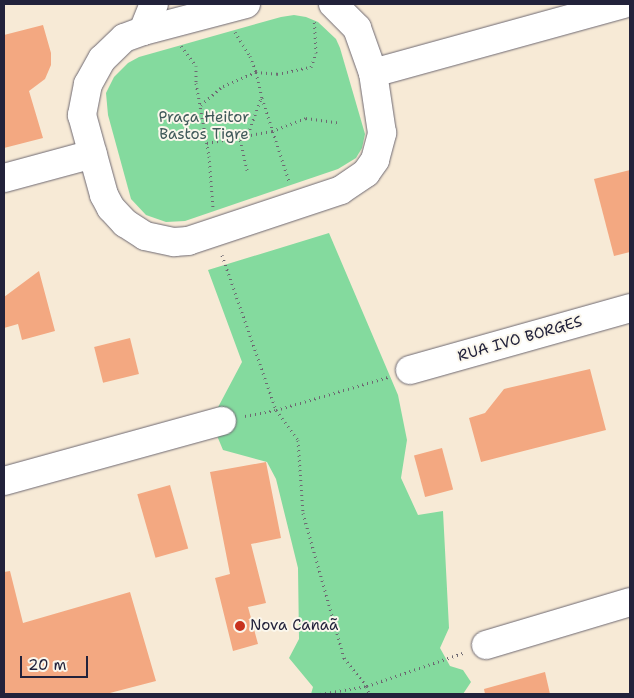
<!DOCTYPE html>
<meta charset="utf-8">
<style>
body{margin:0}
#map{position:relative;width:634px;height:698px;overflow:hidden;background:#f7ead6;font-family:"Shantell Sans",sans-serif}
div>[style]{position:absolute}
.green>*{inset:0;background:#84da9e}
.building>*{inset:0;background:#f3a881;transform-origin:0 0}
.path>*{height:3px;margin-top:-1.5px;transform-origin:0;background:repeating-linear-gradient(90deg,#6d6871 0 1px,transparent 0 5px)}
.roads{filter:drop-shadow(0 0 1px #6d6871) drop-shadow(0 0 1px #6d6871)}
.minor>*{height:28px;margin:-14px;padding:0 14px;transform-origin:14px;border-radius:14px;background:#fff}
.dots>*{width:14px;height:14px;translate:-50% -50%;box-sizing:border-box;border:2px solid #fbf7ec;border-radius:50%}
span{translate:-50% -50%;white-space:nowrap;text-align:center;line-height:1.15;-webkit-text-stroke:4px #fbf7ec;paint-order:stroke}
.park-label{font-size:15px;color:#3f5959}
.street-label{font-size:15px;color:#22223b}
.poi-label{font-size:15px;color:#22223b}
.left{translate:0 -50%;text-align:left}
.frame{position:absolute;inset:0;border:5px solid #22223b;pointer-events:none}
.scale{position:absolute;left:20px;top:656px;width:68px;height:22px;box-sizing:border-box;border:2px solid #22223b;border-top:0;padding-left:6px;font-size:15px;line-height:18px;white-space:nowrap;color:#22223b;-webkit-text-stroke:4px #fbf7ec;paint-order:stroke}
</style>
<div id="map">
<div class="green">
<i style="clip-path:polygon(294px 15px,306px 17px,318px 22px,336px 39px,340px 48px,365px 134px,362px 148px,356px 158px,338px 169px,185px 221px,166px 222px,146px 215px,131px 199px,108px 115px,106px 93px,114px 77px,128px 63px,139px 57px,281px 17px)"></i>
<i style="clip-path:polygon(329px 233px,398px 395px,407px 440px,401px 478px,418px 515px,443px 511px,449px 628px,440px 648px,450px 666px,463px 670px,471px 682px,463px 694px,311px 694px,313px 687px,289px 658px,299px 639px,298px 568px,276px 479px,267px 462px,223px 450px,215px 431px,215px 413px,242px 362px,208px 270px)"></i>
</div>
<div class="building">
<i style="clip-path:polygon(43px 25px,51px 53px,51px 65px,45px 79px,29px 91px,43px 138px,4px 148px,4px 35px)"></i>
<i style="clip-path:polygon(630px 170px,630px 252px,614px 256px,594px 179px)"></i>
<i style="clip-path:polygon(39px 271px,55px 331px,22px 340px,18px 324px,4px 328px,4px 297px)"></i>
<i style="left:130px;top:338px;width:37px;height:37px;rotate:76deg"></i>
<i style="clip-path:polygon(590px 369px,606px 430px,481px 462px,469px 418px,485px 413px,504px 389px)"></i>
<i style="left:442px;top:448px;width:43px;height:29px;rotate:75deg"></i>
<i style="clip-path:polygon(266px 462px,281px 538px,251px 544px,266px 603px,248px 607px,258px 644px,233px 651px,215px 578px,230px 574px,210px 472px)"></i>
<i style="left:170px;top:485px;width:66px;height:34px;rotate:74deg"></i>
<i style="clip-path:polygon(10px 571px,23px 623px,130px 592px,156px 681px,106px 694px,4px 694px,4px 572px)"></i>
<i style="clip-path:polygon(545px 672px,550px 694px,485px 694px,484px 689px)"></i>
</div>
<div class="path">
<i style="left:235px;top:32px;width:28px;rotate:58deg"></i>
<i style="left:250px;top:56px;width:17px;rotate:69deg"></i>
<i style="left:256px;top:72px;width:27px;rotate:77deg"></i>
<i style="left:262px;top:98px;width:87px;rotate:72deg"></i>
<i style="left:181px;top:46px;width:25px;rotate:53deg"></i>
<i style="left:196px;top:66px;width:17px;rotate:90deg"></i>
<i style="left:196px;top:83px;width:74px;rotate:79.9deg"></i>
<i style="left:209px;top:156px;width:52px;rotate:85.6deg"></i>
<i style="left:201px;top:105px;width:29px;rotate:-41deg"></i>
<i style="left:223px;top:86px;width:36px;rotate:-23deg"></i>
<i style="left:256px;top:72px;width:21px;rotate:5deg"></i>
<i style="left:277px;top:74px;width:35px;rotate:-12deg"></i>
<i style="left:311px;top:67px;width:15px;rotate:-70deg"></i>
<i style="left:316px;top:53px;width:33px;rotate:-93deg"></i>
<i style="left:248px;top:134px;width:37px;rotate:-70deg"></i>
<i style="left:239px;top:135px;width:36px;rotate:77deg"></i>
<i style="left:207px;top:143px;width:66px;rotate:-10.5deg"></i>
<i style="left:272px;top:131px;width:36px;rotate:-21deg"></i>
<i style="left:306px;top:118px;width:34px;rotate:8deg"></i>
<i style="left:222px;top:255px;width:164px;rotate:70.8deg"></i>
<i style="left:276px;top:410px;width:37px;rotate:54deg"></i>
<i style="left:298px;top:440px;width:73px;rotate:86.1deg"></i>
<i style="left:303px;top:513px;width:151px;rotate:74.2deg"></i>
<i style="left:344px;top:658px;width:36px;rotate:51deg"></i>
<i style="left:367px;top:686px;width:8px;rotate:76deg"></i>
<i style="left:245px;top:416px;width:32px;rotate:-11deg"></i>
<i style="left:276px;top:410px;width:117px;rotate:-16.4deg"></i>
<i style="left:320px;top:694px;width:48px;rotate:-9.7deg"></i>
<i style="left:367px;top:686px;width:102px;rotate:-19deg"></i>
</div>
<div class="roads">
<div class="minor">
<i style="left:246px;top:4px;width:106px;rotate:165.3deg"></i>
<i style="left:143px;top:31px;width:20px;rotate:160deg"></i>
<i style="left:124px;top:38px;width:30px;rotate:136deg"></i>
<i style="left:102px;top:59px;width:29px;rotate:119deg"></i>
<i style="left:88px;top:84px;width:32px;rotate:101deg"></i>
<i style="left:82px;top:115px;width:83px;rotate:74.6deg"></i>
<i style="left:104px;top:195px;width:15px;rotate:62deg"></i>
<i style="left:111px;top:208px;width:21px;rotate:47deg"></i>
<i style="left:125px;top:223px;width:24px;rotate:33deg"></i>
<i style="left:145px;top:236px;width:30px;rotate:12deg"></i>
<i style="left:174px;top:242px;width:14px;rotate:-4deg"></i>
<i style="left:188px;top:241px;width:161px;rotate:-18.4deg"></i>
<i style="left:341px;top:190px;width:30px;rotate:-34deg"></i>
<i style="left:366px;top:173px;width:16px;rotate:-55deg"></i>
<i style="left:375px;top:160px;width:28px;rotate:-75deg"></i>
<i style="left:382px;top:133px;width:61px;rotate:-98.5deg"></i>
<i style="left:373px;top:73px;width:48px;rotate:-109.6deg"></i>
<i style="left:357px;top:28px;width:34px;rotate:-135deg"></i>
<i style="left:143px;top:31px;width:29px;rotate:-68deg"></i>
<i style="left:373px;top:73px;width:260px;rotate:-15.4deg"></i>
<i style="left:4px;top:178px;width:92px;rotate:-15.1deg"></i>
<i style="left:410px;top:370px;width:229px;rotate:-15.7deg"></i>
<i style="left:4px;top:481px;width:226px;rotate:-15.4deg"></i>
<i style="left:486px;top:645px;width:150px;rotate:-16.6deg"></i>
</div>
</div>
<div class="dots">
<i style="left:240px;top:626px;background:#c8321e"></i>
</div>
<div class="park-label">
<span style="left:204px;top:126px">Praça Heitor<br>Bastos Tigre</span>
</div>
<div class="street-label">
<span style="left:520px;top:339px;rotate:-16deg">RUA IVO BORGES</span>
</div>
<div class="poi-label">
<span class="left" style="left:250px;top:626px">Nova Canaã</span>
</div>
<div class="frame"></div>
<div class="scale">20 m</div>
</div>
